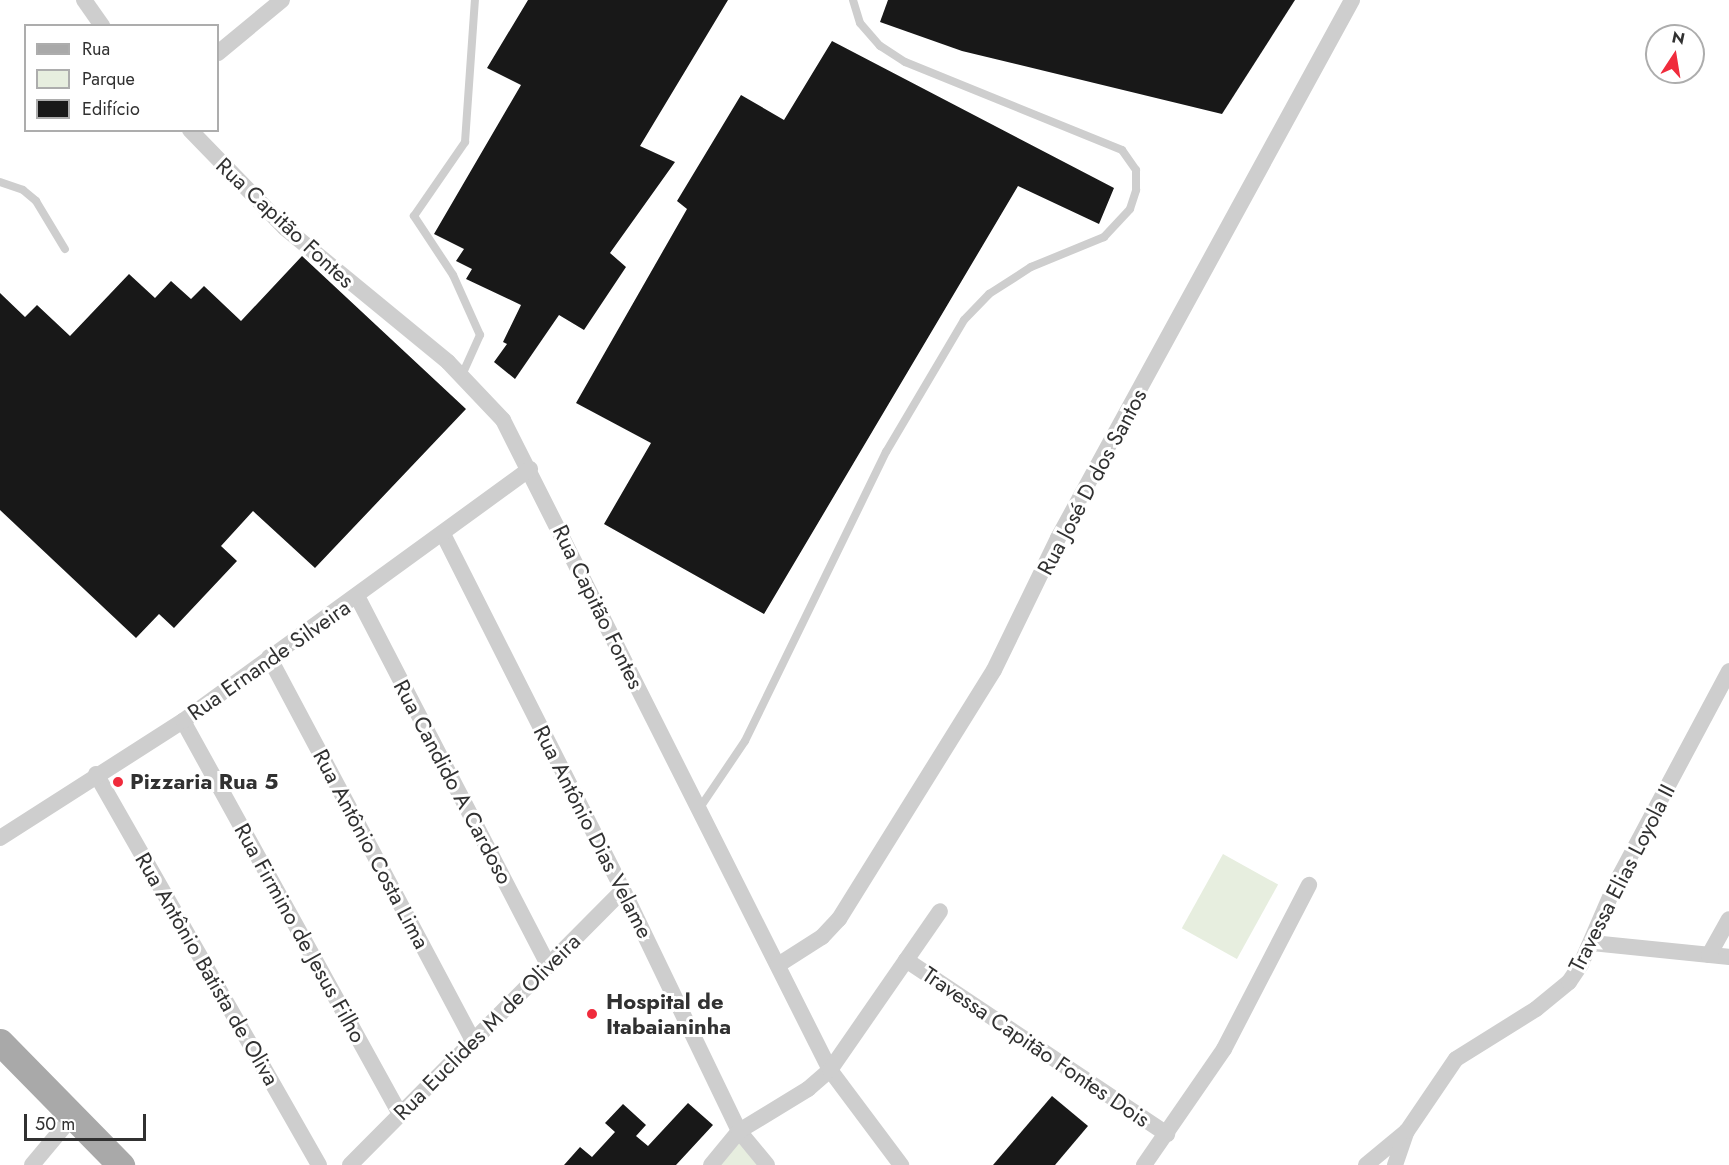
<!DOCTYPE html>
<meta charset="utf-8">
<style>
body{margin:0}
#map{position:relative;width:1729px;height:1165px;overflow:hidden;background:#fff;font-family:Jost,sans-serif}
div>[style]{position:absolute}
.green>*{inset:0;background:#e7eedf;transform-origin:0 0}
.building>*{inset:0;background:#181818}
.service>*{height:8px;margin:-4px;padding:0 4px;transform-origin:4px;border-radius:4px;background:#cecece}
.minor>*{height:16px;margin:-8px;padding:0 8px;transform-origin:8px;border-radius:8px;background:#cecece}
.primary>*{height:27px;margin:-13.5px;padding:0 13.5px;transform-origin:13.5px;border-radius:13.5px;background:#a9a9a9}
.dots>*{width:16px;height:16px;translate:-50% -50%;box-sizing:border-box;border:3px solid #fff;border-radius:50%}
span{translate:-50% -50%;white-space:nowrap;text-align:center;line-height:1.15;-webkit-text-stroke:6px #fff;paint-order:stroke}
.street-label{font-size:22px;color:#313131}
.poi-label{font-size:22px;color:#313131;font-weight:700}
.left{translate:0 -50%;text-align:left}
.legend{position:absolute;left:24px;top:24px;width:195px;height:108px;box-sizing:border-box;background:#fff;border:2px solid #adadad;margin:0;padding:8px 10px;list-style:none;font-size:18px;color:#313131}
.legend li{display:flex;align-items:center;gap:12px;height:30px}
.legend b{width:30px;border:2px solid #adadad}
.north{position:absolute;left:1645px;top:24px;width:60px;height:60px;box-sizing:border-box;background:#fff;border:2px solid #adadad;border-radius:50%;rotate:12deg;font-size:16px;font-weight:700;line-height:24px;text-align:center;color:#313131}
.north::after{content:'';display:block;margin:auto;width:21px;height:27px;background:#f02b3c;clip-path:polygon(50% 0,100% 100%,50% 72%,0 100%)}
.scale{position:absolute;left:24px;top:1114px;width:122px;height:27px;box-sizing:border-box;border:3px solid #313131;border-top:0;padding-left:8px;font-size:18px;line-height:21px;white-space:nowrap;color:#313131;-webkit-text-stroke:4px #fff;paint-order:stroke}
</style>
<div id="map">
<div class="green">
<i style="left:1223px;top:854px;width:63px;height:85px;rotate:29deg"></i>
<i style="clip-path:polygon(739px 1141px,758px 1165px,720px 1165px)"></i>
</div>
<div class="building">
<i style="clip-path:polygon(528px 0,728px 0,640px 146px,675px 162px,610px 253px,626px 267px,584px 330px,559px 315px,515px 379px,494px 362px,507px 344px,503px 342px,521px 305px,466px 279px,472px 269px,456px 261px,464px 249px,434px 234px,521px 85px,487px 68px)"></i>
<i style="clip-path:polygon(888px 0,1295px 0,1222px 114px,962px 51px,880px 22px)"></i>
<i style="clip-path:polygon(832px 41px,1114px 188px,1099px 224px,1018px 186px,764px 614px,604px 524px,651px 443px,576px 403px,687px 209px,677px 201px,741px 95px,784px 120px)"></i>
<i style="clip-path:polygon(302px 256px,466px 409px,315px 568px,253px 511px,221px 546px,237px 561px,174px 628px,159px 614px,136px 638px,0 510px,0 293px,25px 317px,37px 305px,70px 336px,129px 274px,155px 298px,171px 281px,191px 299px,204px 286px,241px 321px)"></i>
<i style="clip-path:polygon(1052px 1096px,1088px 1126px,1055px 1165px,993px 1165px)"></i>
<i style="clip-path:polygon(688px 1103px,713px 1125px,676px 1165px,564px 1165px,580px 1147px,592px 1157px,615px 1132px,605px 1123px,623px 1104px,646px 1125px,636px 1136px,648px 1146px)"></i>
</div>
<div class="service">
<i style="left:0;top:182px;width:24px;rotate:19deg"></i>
<i style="left:23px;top:190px;width:17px;rotate:40deg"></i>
<i style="left:36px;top:201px;width:56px;rotate:58.9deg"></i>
<i style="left:462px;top:375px;width:44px;rotate:-65.8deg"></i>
<i style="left:480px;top:335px;width:66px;rotate:-114.2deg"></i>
<i style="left:453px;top:275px;width:71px;rotate:-123.5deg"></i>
<i style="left:414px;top:216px;width:90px;rotate:-55.4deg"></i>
<i style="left:465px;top:142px;width:142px;rotate:-86deg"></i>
<i style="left:699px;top:809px;width:82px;rotate:-55.9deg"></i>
<i style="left:745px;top:741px;width:322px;rotate:-64deg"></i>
<i style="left:886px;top:452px;width:153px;rotate:-59.4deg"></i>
<i style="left:964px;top:320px;width:36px;rotate:-46deg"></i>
<i style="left:989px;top:294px;width:50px;rotate:-32.7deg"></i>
<i style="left:1031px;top:267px;width:79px;rotate:-22.3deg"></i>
<i style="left:1104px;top:237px;width:38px;rotate:-47deg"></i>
<i style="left:1130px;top:209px;width:20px;rotate:-72deg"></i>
<i style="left:1136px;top:190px;width:20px;rotate:-90deg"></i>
<i style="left:1136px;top:170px;width:24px;rotate:-125deg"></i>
<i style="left:1122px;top:150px;width:234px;rotate:-157.9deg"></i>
<i style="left:905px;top:62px;width:30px;rotate:-147deg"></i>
<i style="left:880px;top:46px;width:30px;rotate:-131deg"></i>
<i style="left:860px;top:23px;width:24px;rotate:-107deg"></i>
</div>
<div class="minor">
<i style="left:84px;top:0;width:32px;rotate:55deg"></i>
<i style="left:218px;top:53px;width:83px;rotate:-39.6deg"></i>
<i style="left:190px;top:130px;width:136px;rotate:45.9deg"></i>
<i style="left:285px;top:228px;width:211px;rotate:39.4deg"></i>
<i style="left:448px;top:362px;width:80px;rotate:46.5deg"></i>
<i style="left:503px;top:420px;width:728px;rotate:63.29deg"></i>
<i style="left:830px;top:1070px;width:119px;rotate:53.2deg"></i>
<i style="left:444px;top:536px;width:397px;rotate:63.2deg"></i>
<i style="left:623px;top:890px;width:267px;rotate:64.3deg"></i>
<i style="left:739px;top:1131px;width:44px;rotate:50.5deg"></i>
<i style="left:358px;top:598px;width:415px;rotate:62.6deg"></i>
<i style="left:269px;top:657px;width:436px;rotate:62deg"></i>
<i style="left:183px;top:721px;width:449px;rotate:61.1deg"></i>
<i style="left:96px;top:774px;width:450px;rotate:60.3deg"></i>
<i style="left:0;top:838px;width:217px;rotate:-32.6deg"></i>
<i style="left:183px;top:721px;width:429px;rotate:-36deg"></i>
<i style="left:1592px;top:943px;width:138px;rotate:5.8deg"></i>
<i style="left:1709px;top:955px;width:41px;rotate:-60.9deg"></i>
<i style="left:906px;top:960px;width:314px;rotate:33.7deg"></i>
<i style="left:778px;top:965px;width:52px;rotate:-32.5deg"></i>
<i style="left:822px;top:937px;width:25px;rotate:-47deg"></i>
<i style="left:839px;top:919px;width:293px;rotate:-58.1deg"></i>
<i style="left:994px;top:670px;width:147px;rotate:-64.1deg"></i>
<i style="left:1058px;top:538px;width:613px;rotate:-61.34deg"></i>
<i style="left:32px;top:1165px;width:64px;rotate:-50.1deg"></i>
<i style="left:350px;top:1165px;width:387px;rotate:-45.2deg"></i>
<i style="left:711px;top:1165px;width:44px;rotate:-50.5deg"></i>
<i style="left:739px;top:1131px;width:81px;rotate:-31.3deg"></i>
<i style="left:808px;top:1089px;width:29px;rotate:-41deg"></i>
<i style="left:830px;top:1070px;width:193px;rotate:-55.3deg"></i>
<i style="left:1144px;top:1165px;width:141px;rotate:-55.4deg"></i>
<i style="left:1224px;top:1049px;width:185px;rotate:-62.6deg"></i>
<i style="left:1366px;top:1165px;width:53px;rotate:-39.7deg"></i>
<i style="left:1395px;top:1165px;width:36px;rotate:-71deg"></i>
<i style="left:1407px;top:1131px;width:87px;rotate:-55.8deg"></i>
<i style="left:1456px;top:1059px;width:94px;rotate:-32deg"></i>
<i style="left:1536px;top:1009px;width:43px;rotate:-39.3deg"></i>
<i style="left:1569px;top:982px;width:22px;rotate:-56deg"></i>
<i style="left:1581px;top:964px;width:90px;rotate:-66.6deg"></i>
<i style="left:1617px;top:881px;width:238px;rotate:-61.9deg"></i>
</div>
<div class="primary">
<i style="left:0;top:1042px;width:173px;rotate:45.5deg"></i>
</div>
<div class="dots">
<i style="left:118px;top:782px;background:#f02b3c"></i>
<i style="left:592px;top:1014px;background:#f02b3c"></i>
</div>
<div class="street-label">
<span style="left:285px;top:223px;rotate:43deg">Rua Capitão Fontes</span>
<span style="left:1092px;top:482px;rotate:-62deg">Rua José D dos Santos</span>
<span style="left:598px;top:607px;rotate:64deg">Rua Capitão Fontes</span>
<span style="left:269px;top:660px;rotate:-35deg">Rua Ernande Silveira</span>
<span style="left:453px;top:782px;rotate:62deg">Rua Candido A Cardoso</span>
<span style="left:593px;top:832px;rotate:63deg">Rua Antônio Dias Velame</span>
<span style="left:371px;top:849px;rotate:62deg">Rua Antônio Costa Lima</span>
<span style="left:1622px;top:878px;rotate:-63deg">Travessa Elias Loyola II</span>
<span style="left:300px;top:933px;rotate:61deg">Rua Firmino de Jesus Filho</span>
<span style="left:207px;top:969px;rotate:60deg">Rua Antônio Batista de Oliva</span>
<span style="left:487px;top:1027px;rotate:-45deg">Rua Euclides M de Oliveira</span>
<span style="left:1036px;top:1047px;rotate:34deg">Travessa Capitão Fontes Dois</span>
</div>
<div class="poi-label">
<span class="left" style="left:130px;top:782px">Pizzaria Rua 5</span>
<span class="left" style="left:606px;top:1014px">Hospital de<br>Itabaianinha</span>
</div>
<ul class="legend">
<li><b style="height:8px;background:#a9a9a9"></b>Rua</li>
<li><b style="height:16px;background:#e7eedf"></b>Parque</li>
<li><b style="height:16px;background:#181818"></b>Edifício</li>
</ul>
<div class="north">N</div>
<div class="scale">50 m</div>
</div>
